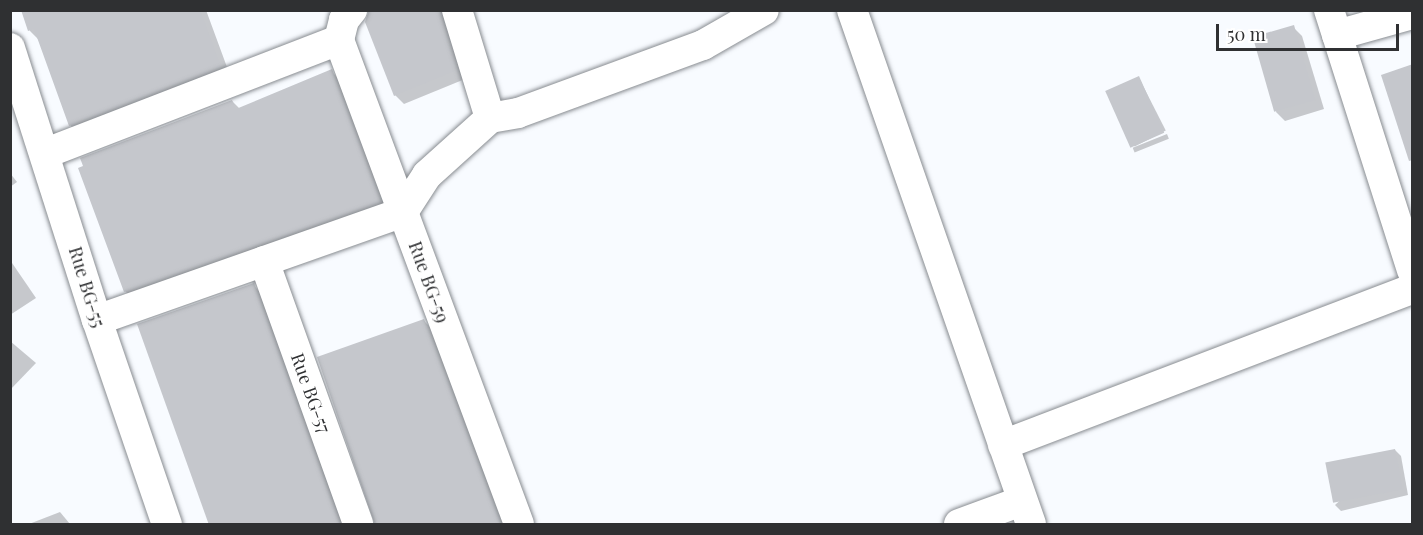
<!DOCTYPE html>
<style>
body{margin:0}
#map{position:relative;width:1423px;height:535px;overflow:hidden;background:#f8fbff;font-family:"Playfair Display",serif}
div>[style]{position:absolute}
.shadow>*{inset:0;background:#0003;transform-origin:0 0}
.building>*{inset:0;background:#c5c7cc;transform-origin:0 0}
.roads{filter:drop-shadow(0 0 2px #888c91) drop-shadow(0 0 2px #888c91)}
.minor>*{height:30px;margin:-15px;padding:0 15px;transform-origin:15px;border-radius:15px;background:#fff}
span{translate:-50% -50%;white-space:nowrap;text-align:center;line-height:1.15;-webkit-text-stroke:4.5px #fff;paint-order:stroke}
.street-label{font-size:18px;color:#2f3032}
.frame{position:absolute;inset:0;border:12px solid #2f3032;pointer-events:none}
.scale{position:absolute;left:1216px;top:24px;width:183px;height:27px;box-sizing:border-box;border:3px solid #2f3032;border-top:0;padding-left:8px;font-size:18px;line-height:21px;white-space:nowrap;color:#2f3032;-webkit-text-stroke:4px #fff;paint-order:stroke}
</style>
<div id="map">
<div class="shadow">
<i style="clip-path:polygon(23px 10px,206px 10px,231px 78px,81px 136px,70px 125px,39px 40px,30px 31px)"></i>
<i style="clip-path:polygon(396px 10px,442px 10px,465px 79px,404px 104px,395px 95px)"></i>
<i style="clip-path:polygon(1293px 27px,1302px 36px,1324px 109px,1285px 121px,1276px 112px)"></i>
<i style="clip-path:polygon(331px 71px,342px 82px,391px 213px,136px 302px,125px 291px,232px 101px,240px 109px)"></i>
<i style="left:1139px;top:78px;width:59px;height:35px;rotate:63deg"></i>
<i style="left:1167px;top:134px;width:5px;height:37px;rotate:68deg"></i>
<i style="clip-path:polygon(10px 173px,17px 182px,10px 187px)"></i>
<i style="clip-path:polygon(10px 260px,36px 298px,10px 315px)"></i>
<i style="clip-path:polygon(253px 285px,264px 296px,346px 524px,211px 524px)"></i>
<i style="clip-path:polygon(424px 321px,435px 332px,507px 524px,376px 524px)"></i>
<i style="clip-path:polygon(10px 341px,36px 363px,10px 390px)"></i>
<i style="clip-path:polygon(1395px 450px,1401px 456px,1408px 495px,1341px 511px,1335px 505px)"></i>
<i style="clip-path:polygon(60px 512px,70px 524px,29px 524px)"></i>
</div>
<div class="building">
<i style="clip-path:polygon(21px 10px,200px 10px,221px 67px,69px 126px,34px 29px,28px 31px)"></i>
<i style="clip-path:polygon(369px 10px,437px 10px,457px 70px,394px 96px,365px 22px)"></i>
<i style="left:1294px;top:25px;width:78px;height:43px;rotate:74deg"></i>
<i style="clip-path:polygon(1413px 64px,1413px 160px,1409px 161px,1381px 75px)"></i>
<i style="clip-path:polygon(332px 69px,381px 202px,124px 292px,78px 168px,83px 166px,80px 158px,232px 100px,236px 109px)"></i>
<i style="left:1139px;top:76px;width:62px;height:37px;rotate:66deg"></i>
<i style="clip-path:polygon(254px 283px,340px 525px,209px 525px,137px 324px)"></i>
<i style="clip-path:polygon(424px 319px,501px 525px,375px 525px,317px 357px)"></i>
<i style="left:1395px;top:449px;width:41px;height:71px;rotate:79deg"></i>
</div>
<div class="roads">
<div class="minor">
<i style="left:457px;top:10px;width:113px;rotate:73deg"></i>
<i style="left:852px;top:10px;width:544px;rotate:70.8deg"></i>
<i style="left:1329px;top:10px;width:273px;rotate:72.3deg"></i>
<i style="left:1337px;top:35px;width:78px;rotate:-15.6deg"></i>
<i style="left:339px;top:40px;width:516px;rotate:69.6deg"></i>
<i style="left:339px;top:40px;width:21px;rotate:-76deg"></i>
<i style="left:344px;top:20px;width:13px;rotate:-51deg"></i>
<i style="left:10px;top:48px;width:286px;rotate:72.3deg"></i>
<i style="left:97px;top:320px;width:216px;rotate:71.1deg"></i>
<i style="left:46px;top:153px;width:314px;rotate:-21.1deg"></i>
<i style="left:264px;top:261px;width:279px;rotate:70.3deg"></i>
<i style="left:97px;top:320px;width:324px;rotate:-19.4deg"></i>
<i style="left:403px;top:212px;width:44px;rotate:-57deg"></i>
<i style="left:427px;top:175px;width:85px;rotate:-42.1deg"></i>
<i style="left:490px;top:118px;width:28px;rotate:-10deg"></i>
<i style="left:518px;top:113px;width:197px;rotate:-20.2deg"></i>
<i style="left:703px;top:45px;width:70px;rotate:-29.8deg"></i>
<i style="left:1003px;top:445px;width:438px;rotate:-20.9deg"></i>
<i style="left:959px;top:524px;width:67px;rotate:-20.1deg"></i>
</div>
</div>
<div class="street-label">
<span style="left:429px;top:282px;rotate:70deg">Rue BG-59</span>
<span style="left:87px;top:287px;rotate:73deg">Rue BG-55</span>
<span style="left:311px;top:393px;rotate:70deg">Rue BG-57</span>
</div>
<div class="frame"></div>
<div class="scale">50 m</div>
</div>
